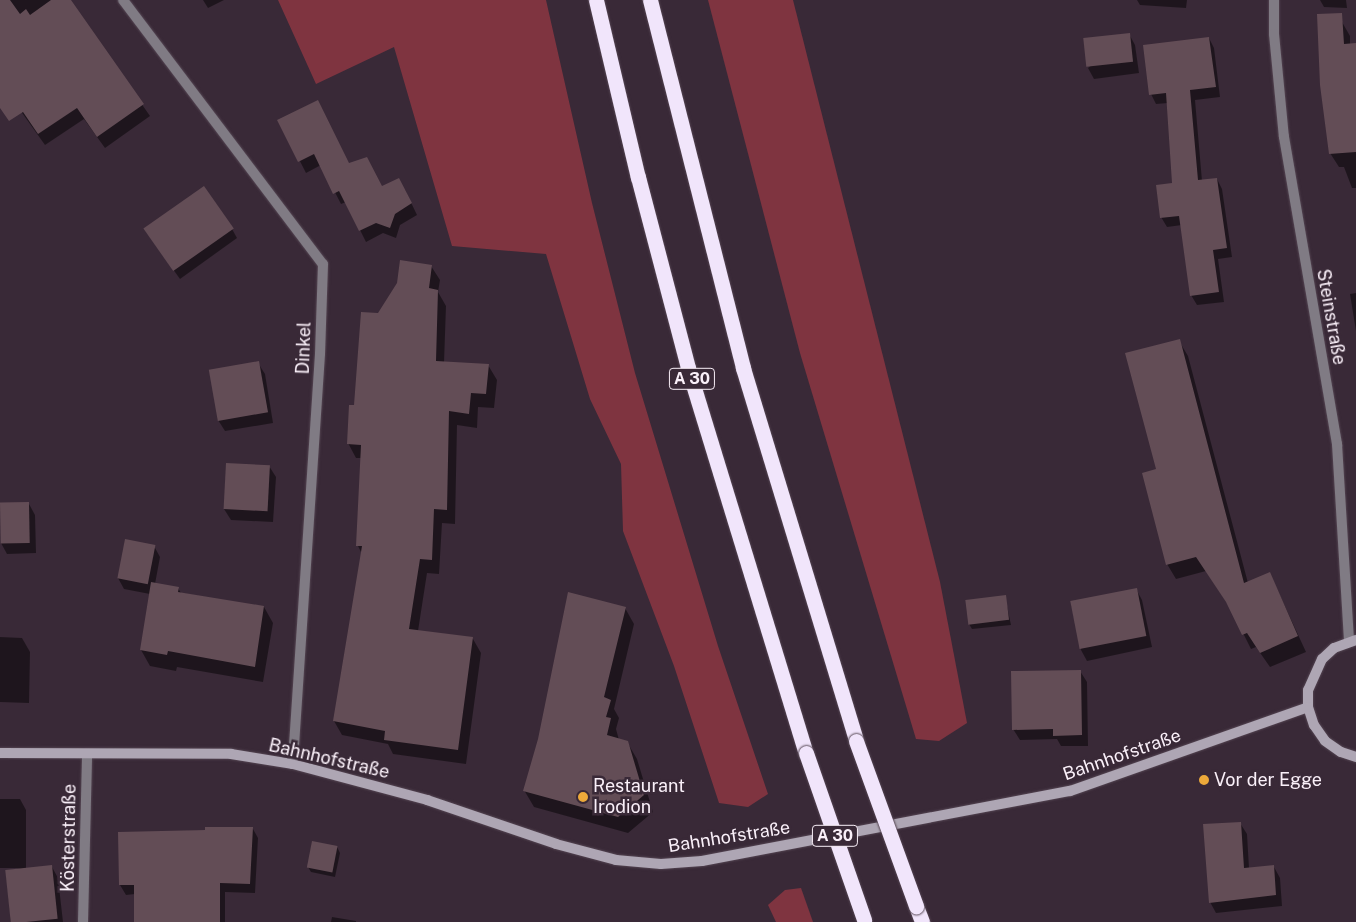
<!DOCTYPE html>
<meta charset="utf-8">
<style>
body{margin:0}
#map{position:relative;width:1356px;height:922px;overflow:hidden;background:#392937;font-family:"Public Sans",sans-serif}
div>[style]{position:absolute}
.green>*{inset:0;background:#7f3440}
.shadow>*{inset:0;background:#0007}
.building>*{inset:0;background:#634d56;transform-origin:0 0}
.roads{filter:drop-shadow(0 0 1px #544552) drop-shadow(0 0 1px #544552)}
.street>*{height:10px;margin:-5px;padding:0 5px;transform-origin:5px;border-radius:5px;background:#807b84}
.secondary>*{height:10px;margin:-5px;padding:0 5px;transform-origin:5px;border-radius:5px;background:#aea6b4}
.highway>*{height:15px;margin:-7.5px;padding:0 7.5px;transform-origin:7.5px;border-radius:7.5px;background:#f1e5fb}
.bridges{filter:drop-shadow(0 0 1px #544552) drop-shadow(0 0 1px #544552)}
.highway-bridge>*{height:15px;margin:-7.5px;padding:0 7.5px;transform-origin:7.5px;border-radius:7.5px;background:#f1e5fb}
.dots>*{width:14px;height:14px;translate:-50% -50%;box-sizing:border-box;border:2px solid #392937;border-radius:50%}
span{translate:-50% -50%;white-space:nowrap;text-align:center;line-height:1.15;-webkit-text-stroke:5px #392937;paint-order:stroke}
.shield-label span{padding:1px 4px;background:#392937;border:1px solid;border-radius:4px;-webkit-text-stroke-width:0}
.shield-label{font-size:16px;color:#faf0f9;font-weight:700}
.street-label{font-size:18px;color:#faf0f9}
.poi-label{font-size:18px;color:#faf0f9}
.left{translate:0 -50%;text-align:left}
</style>
<div id="map">
<div class="green">
<i style="clip-path:polygon(278px 0,546px 0,592px 203px,635px 373px,718px 646px,768px 794px,748px 807px,719px 803px,674px 666px,623px 531px,621px 464px,590px 399px,546px 254px,452px 246px,394px 47px,316px 84px)"></i>
<i style="clip-path:polygon(708px 0,793px 0,940px 582px,967px 723px,939px 741px,916px 739px,800px 353px)"></i>
<i style="clip-path:polygon(801px 888px,813px 922px,776px 922px,768px 905px,785px 890px)"></i>
</div>
<div class="shadow">
<i style="clip-path:polygon(0 0,69px 0,150px 116px,105px 148px,84px 119px,45px 145px,0 82px)"></i>
<i style="clip-path:polygon(203px 0,224px 0,208px 8px)"></i>
<i style="clip-path:polygon(1137px 0,1187px 0,1186px 8px,1140px 5px)"></i>
<i style="clip-path:polygon(1320px 0,1346px 0,1347px 8px,1324px 7px)"></i>
<i style="clip-path:polygon(1342px 22px,1350px 36px,1350px 44px,1356px 44px,1356px 188px,1352px 188px,1344px 167px,1339px 167px,1330px 153px)"></i>
<i style="clip-path:polygon(1129px 34px,1135px 45px,1139px 73px,1094px 79px,1088px 68px)"></i>
<i style="clip-path:polygon(1209px 38px,1214px 48px,1220px 97px,1195px 100px,1202px 181px,1217px 179px,1222px 189px,1232px 257px,1218px 259px,1224px 302px,1197px 305px,1191px 295px,1182px 225px,1167px 227px,1161px 217px,1174px 184px,1168px 103px,1156px 104px,1151px 94px)"></i>
<i style="clip-path:polygon(279px 120px,382px 187px,405px 190px,417px 215px,400px 225px,396px 238px,383px 233px,366px 242px,346px 202px,341px 204px,321px 165px,306px 173px)"></i>
<i style="clip-path:polygon(232px 229px,237px 238px,180px 279px,145px 230px)"></i>
<i style="clip-path:polygon(431px 266px,440px 280px,438px 292px,446px 306px,444px 363px,488px 365px,497px 380px,494px 408px,478px 407px,477px 428px,457px 425px,455px 524px,442px 523px,439px 574px,427px 573px,418px 631px,473px 639px,481px 653px,466px 764px,393px 754px,388px 744px,342px 735px,334px 721px,362px 554px,358px 546px,362px 458px,356px 458px,348px 443px,356px 407px,379px 315px)"></i>
<i style="clip-path:polygon(1356px 293px,1356px 331px,1350px 294px)"></i>
<i style="clip-path:polygon(1179px 341px,1188px 356px,1248px 583px,1270px 574px,1306px 652px,1270px 667px,1256px 647px,1251px 649px,1231px 609px,1206px 571px,1176px 579px,1167px 564px,1157px 469px)"></i>
<i style="clip-path:polygon(258px 363px,265px 374px,273px 423px,225px 431px,218px 420px,210px 371px)"></i>
<i style="clip-path:polygon(269px 466px,276px 477px,273px 522px,231px 520px,224px 509px)"></i>
<i style="clip-path:polygon(29px 504px,35px 515px,36px 553px,7px 554px,1px 543px)"></i>
<i style="clip-path:polygon(154px 546px,160px 557px,155px 584px,178px 588px,181px 593px,264px 607px,273px 623px,263px 682px,177px 667px,176px 671px,150px 666px,141px 650px,150px 594px,124px 589px,118px 578px)"></i>
<i style="clip-path:polygon(1136px 589px,1142px 600px,1152px 647px,1087px 661px,1081px 650px,1071px 603px)"></i>
<i style="clip-path:polygon(1005px 597px,1011px 625px,972px 629px,969px 624px)"></i>
<i style="clip-path:polygon(625px 608px,634px 624px,614px 709px,619px 718px,616px 729px,619px 740px,627px 742px,637px 759px,653px 812px,628px 833px,534px 807px,524px 790px)"></i>
<i style="clip-path:polygon(0 637px,22px 638px,30px 652px,29px 703px,0 702px)"></i>
<i style="clip-path:polygon(1080px 671px,1087px 682px,1088px 746px,1061px 746px,1057px 739px,1020px 740px,1013px 729px)"></i>
<i style="clip-path:polygon(0 799px,20px 799px,26px 810px,26px 869px,52px 867px,58px 878px,63px 922px,11px 922px,6px 871px,21px 868px,0 868px)"></i>
<i style="clip-path:polygon(1240px 823px,1247px 834px,1249px 868px,1274px 867px,1280px 878px,1282px 906px,1216px 913px,1210px 902px)"></i>
<i style="clip-path:polygon(253px 829px,258px 838px,255px 893px,225px 892px,225px 922px,136px 922px,135px 894px,126px 895px,120px 885px,119px 833px)"></i>
<i style="clip-path:polygon(337px 847px,340px 853px,335px 877px,311px 872px,308px 867px)"></i>
<i style="clip-path:polygon(332px 917px,356px 921px,356px 922px,331px 922px)"></i>
</div>
<div class="building">
<i style="clip-path:polygon(0 0,10px 0,20px 14px,26px 9px,30px 15px,51px 0,71px 0,144px 104px,97px 137px,77px 108px,38px 134px,23px 112px,9px 121px,0 108px)"></i>
<i style="clip-path:polygon(1342px 13px,1344px 44px,1356px 43px,1356px 152px,1329px 154px,1320px 85px,1317px 14px)"></i>
<i style="left:1130px;top:33px;width:29px;height:47px;rotate:84deg"></i>
<i style="clip-path:polygon(1209px 37px,1216px 87px,1190px 90px,1198px 180px,1217px 178px,1227px 248px,1213px 250px,1219px 292px,1190px 296px,1179px 216px,1160px 218px,1156px 185px,1172px 183px,1166px 93px,1149px 95px,1143px 45px)"></i>
<i style="clip-path:polygon(318px 100px,349px 163px,367px 157px,382px 186px,399px 178px,412px 203px,395px 214px,390px 228px,376px 223px,359px 231px,339px 191px,333px 194px,314px 154px,298px 162px,277px 120px)"></i>
<i style="left:204px;top:186px;width:52px;height:74px;rotate:55deg"></i>
<i style="clip-path:polygon(400px 260px,432px 265px,429px 288px,438px 290px,436px 361px,489px 364px,486px 394px,471px 393px,469px 414px,449px 411px,447px 510px,434px 509px,432px 560px,420px 559px,409px 629px,473px 637px,458px 750px,384px 740px,385px 731px,333px 721px,362px 546px,356px 546px,361px 445px,347px 444px,349px 405px,354px 405px,361px 312px,378px 313px,397px 283px)"></i>
<i style="clip-path:polygon(1180px 339px,1244px 583px,1270px 572px,1298px 636px,1260px 653px,1247px 633px,1242px 635px,1226px 602px,1196px 557px,1166px 565px,1142px 473px,1156px 469px,1125px 353px)"></i>
<i style="left:259px;top:361px;width:52px;height:51px;rotate:80deg"></i>
<i style="left:226px;top:463px;width:44px;height:46px;rotate:3deg"></i>
<i style="left:29px;top:502px;width:41px;height:29px;rotate:89deg"></i>
<i style="left:125px;top:539px;width:31px;height:40px;rotate:11deg"></i>
<i style="clip-path:polygon(151px 582px,179px 587px,178px 592px,264px 606px,255px 667px,168px 651px,167px 655px,140px 650px)"></i>
<i style="left:1137px;top:588px;width:49px;height:68px;rotate:79deg"></i>
<i style="clip-path:polygon(568px 592px,626px 607px,604px 697px,611px 700px,606px 717px,611px 718px,607px 735px,628px 741px,644px 795px,618px 817px,523px 791px,538px 739px)"></i>
<i style="left:1006px;top:595px;width:25px;height:41px;rotate:83deg"></i>
<i style="clip-path:polygon(1081px 670px,1082px 735px,1053px 736px,1053px 729px,1012px 730px,1011px 671px)"></i>
<i style="clip-path:polygon(1241px 822px,1244px 868px,1274px 865px,1276px 895px,1209px 903px,1203px 824px)"></i>
<i style="clip-path:polygon(205px 827px,253px 827px,250px 884px,220px 883px,220px 922px,134px 922px,134px 885px,119px 885px,118px 832px,205px 830px)"></i>
<i style="left:312px;top:841px;width:26px;height:27px;rotate:11deg"></i>
<i style="left:52px;top:865px;width:54px;height:47px;rotate:84deg"></i>
</div>
<div class="roads">
<div class="street">
<i style="left:123px;top:0;width:331px;rotate:52.9deg"></i>
<i style="left:323px;top:264px;width:90px;rotate:91.9deg"></i>
<i style="left:320px;top:354px;width:411px;rotate:93.8deg"></i>
<i style="left:1274px;top:0;width:34px;rotate:90deg"></i>
<i style="left:1274px;top:34px;width:103px;rotate:84.5deg"></i>
<i style="left:1284px;top:137px;width:312px;rotate:80.2deg"></i>
<i style="left:1337px;top:444px;width:196px;rotate:86.5deg"></i>
<i style="left:83px;top:922px;width:168px;rotate:-88.6deg"></i>
</div>
<div class="secondary">
<i style="left:1356px;top:640px;width:23px;rotate:160deg"></i>
<i style="left:1334px;top:648px;width:16px;rotate:137deg"></i>
<i style="left:1322px;top:659px;width:34px;rotate:114deg"></i>
<i style="left:1308px;top:690px;width:17px;rotate:90deg"></i>
<i style="left:1308px;top:707px;width:19px;rotate:72deg"></i>
<i style="left:1314px;top:725px;width:19px;rotate:55deg"></i>
<i style="left:1325px;top:741px;width:19px;rotate:35deg"></i>
<i style="left:1341px;top:752px;width:16px;rotate:18deg"></i>
<i style="left:0;top:753px;width:231px;rotate:0.2deg"></i>
<i style="left:231px;top:754px;width:63px;rotate:9.2deg"></i>
<i style="left:293px;top:764px;width:139px;rotate:15deg"></i>
<i style="left:427px;top:800px;width:136px;rotate:18.8deg"></i>
<i style="left:556px;top:844px;width:62px;rotate:14.9deg"></i>
<i style="left:616px;top:860px;width:45px;rotate:5.1deg"></i>
<i style="left:661px;top:864px;width:41px;rotate:-4.2deg"></i>
<i style="left:702px;top:861px;width:375px;rotate:-10.8deg"></i>
<i style="left:1070px;top:791px;width:252px;rotate:-19.4deg"></i>
</div>
<div class="highway">
<i style="left:596px;top:0;width:182px;rotate:76.7deg"></i>
<i style="left:638px;top:177px;width:197px;rotate:75.3deg"></i>
<i style="left:688px;top:368px;width:403px;rotate:73deg"></i>
<i style="left:650px;top:0;width:380px;rotate:75.8deg"></i>
<i style="left:743px;top:368px;width:390px;rotate:73.1deg"></i>
<i style="left:916px;top:906px;width:17px;rotate:69deg"></i>
</div>
</div>
<div class="bridges">
<div class="highway-bridge">
<i style="left:856px;top:741px;width:176px;rotate:70deg"></i>
<i style="left:806px;top:753px;width:177px;rotate:70.8deg"></i>
</div>
</div>
<div class="dots">
<i style="left:1204px;top:780px;background:#eca93a"></i>
<i style="left:583px;top:797px;background:#eca93a"></i>
</div>
<div class="shield-label">
<span style="left:692px;top:379px">A 30</span>
<span style="left:835px;top:836px">A 30</span>
</div>
<div class="street-label">
<span style="left:1331px;top:317px;rotate:80deg">Steinstraße</span>
<span style="left:304px;top:348px;rotate:-88deg">Dinkel</span>
<span style="left:1122px;top:755px;rotate:-19deg">Bahnhofstraße</span>
<span style="left:329px;top:759px;rotate:13deg">Bahnhofstraße</span>
<span style="left:729px;top:837px;rotate:-9deg">Bahnhofstraße</span>
<span style="left:69px;top:838px;rotate:-89deg">Kösterstraße</span>
</div>
<div class="poi-label">
<span class="left" style="left:1214px;top:780px">Vor der Egge</span>
<span class="left" style="left:593px;top:797px">Restaurant<br>Irodion</span>
</div>
</div>
